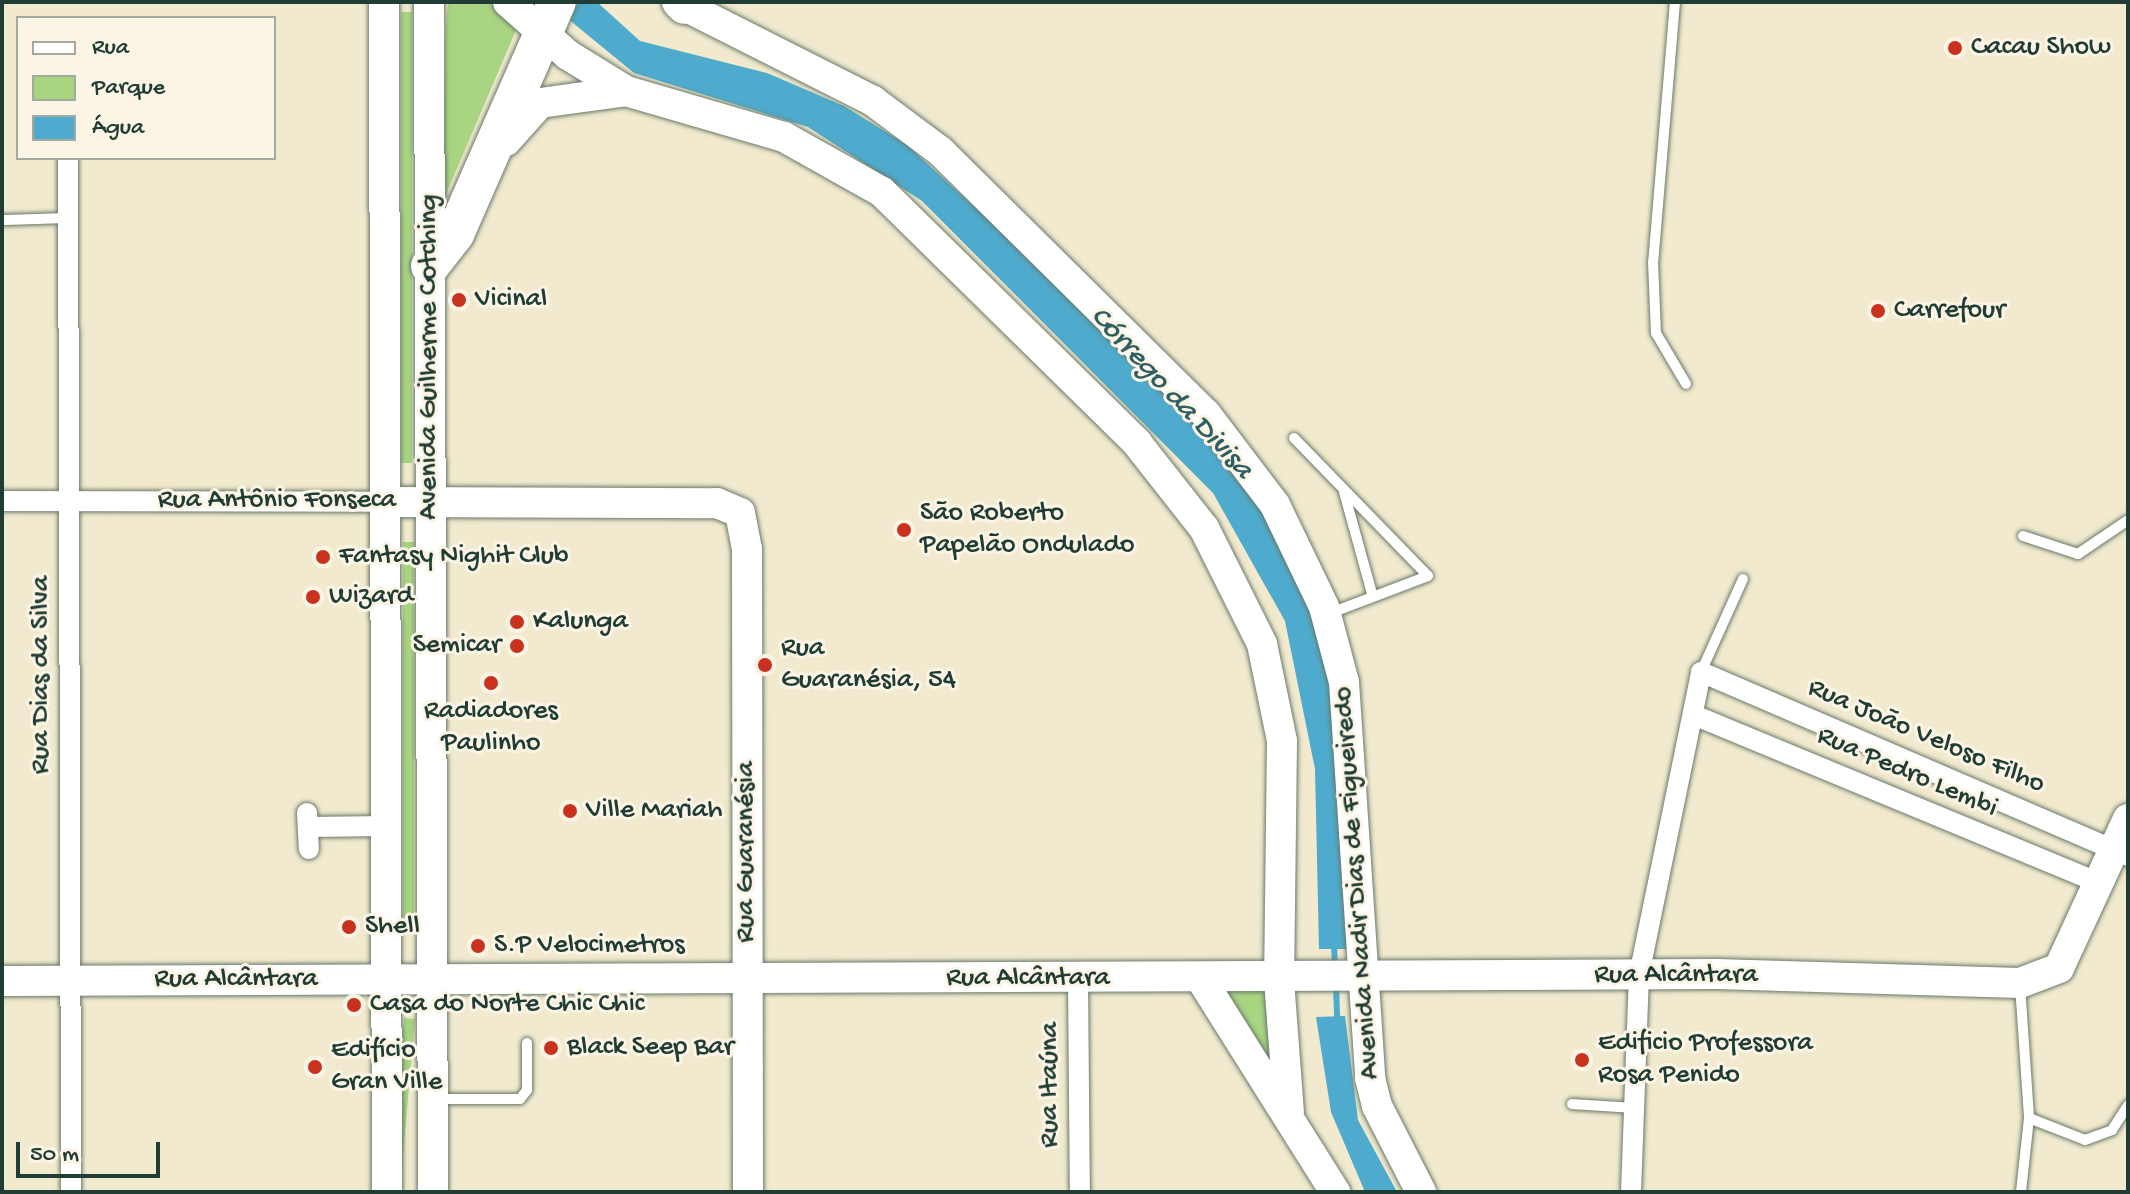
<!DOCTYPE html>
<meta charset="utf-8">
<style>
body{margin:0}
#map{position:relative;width:2130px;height:1194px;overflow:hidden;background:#f1eace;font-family:"Gochi Hand",sans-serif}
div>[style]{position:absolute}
.green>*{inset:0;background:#a9d582;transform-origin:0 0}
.water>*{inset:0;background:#4fabcd}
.stream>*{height:6px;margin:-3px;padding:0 3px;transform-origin:3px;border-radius:3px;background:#4fabcd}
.roads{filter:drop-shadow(0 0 2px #687a6a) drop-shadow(0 0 2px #687a6a)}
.lane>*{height:10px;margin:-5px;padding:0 5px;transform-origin:5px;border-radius:5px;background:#fff}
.street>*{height:20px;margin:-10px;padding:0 10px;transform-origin:10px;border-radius:10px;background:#fff}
.secondary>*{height:30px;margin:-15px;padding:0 15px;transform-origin:15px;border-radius:15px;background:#fff}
.highway>*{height:38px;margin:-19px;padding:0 19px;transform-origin:19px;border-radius:19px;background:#fff}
.dots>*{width:22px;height:22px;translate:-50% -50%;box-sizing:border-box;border:4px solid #fcf5e5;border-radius:50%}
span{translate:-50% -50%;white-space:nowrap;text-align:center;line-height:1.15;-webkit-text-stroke:6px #fcf5e5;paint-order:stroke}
.poi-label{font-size:28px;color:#1f3d34}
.left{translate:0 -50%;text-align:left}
.right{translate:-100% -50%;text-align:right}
.street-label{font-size:28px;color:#1f3d34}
.water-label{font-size:30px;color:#2d5e62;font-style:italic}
.frame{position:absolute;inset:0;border:4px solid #1f3d34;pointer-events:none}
.legend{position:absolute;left:16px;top:16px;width:260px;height:144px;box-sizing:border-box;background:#fcf5e5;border:2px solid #a4ab9e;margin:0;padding:10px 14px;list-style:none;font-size:24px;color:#1f3d34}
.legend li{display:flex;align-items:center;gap:16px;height:40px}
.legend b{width:40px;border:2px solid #a4ab9e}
.scale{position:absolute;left:16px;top:1142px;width:144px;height:36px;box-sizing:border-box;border:4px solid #1f3d34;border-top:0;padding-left:10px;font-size:24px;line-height:28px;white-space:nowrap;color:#1f3d34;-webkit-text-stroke:6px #fcf5e5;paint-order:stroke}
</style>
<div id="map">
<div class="green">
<i style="clip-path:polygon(448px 2px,528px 2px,443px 201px,446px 27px)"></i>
<i style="left:401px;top:12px;width:11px;height:451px"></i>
<i style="left:414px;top:542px;width:387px;height:11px;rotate:90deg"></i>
<i style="clip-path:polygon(1267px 990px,1274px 1068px,1220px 991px)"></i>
<i style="left:404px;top:1018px;width:11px;height:174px;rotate:5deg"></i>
</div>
<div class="water">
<i style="clip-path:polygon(579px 2px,597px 2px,640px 41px,767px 73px,844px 106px,907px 145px,1114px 335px,1256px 490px,1330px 650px,1348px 949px,1319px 949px,1315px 769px,1285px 621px,1213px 493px,922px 201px,808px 127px,634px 73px,567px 18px)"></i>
<i style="clip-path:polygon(1345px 1016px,1358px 1120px,1397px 1192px,1365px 1192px,1331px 1112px,1316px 1017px)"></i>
</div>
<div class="stream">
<i style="left:1334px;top:941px;width:25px;rotate:88deg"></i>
<i style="left:1336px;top:985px;width:37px;rotate:88deg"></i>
</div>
<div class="roads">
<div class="lane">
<i style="left:1675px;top:2px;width:261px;rotate:94.8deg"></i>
<i style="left:1653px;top:262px;width:71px;rotate:87.6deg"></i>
<i style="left:1656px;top:333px;width:59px;rotate:59.5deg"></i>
<i style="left:2px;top:220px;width:68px;rotate:-1.7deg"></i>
<i style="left:1294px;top:438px;width:192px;rotate:45.8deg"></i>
<i style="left:1428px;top:576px;width:107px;rotate:159.2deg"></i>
<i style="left:1344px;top:492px;width:106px;rotate:74.6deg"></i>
<i style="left:2023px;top:536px;width:58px;rotate:18.1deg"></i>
<i style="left:2078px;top:554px;width:60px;rotate:-34.2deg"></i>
<i style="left:1701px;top:672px;width:102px;rotate:-65.7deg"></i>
<i style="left:2020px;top:985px;width:133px;rotate:86.1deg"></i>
<i style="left:2029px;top:1118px;width:74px;rotate:96.2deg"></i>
<i style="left:435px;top:1099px;width:85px"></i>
<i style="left:520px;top:1099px;width:11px;rotate:-52deg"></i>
<i style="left:527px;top:1090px;width:47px;rotate:-90deg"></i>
<i style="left:1572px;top:1104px;width:62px;rotate:3.7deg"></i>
<i style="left:2029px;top:1118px;width:60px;rotate:21.4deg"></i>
<i style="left:2085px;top:1140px;width:29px;rotate:-20deg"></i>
<i style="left:2112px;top:1130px;width:30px;rotate:-57deg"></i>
</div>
<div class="street">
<i style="left:68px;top:158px;width:1034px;rotate:89.83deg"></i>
<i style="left:2px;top:501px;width:384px;rotate:0.1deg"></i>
<i style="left:1694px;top:715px;width:436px;rotate:22.5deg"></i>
<i style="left:307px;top:813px;width:36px;rotate:87deg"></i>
<i style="left:308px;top:827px;width:78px;rotate:-0.7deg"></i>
<i style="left:1078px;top:979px;width:213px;rotate:89.5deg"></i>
<i style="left:1631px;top:1192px;width:217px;rotate:-87.9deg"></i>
<i style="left:1639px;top:975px;width:309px;rotate:-78.4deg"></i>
<i style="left:1701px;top:672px;width:465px;rotate:23.3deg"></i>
</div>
<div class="secondary">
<i style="left:384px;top:2px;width:1190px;rotate:89.86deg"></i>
<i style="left:429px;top:2px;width:1190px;rotate:89.81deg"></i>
<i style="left:508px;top:2px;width:80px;rotate:41.5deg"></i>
<i style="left:568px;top:55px;width:68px;rotate:31.8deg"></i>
<i style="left:626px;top:91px;width:165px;rotate:16.2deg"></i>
<i style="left:784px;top:137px;width:112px;rotate:29.3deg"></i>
<i style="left:882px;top:192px;width:358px;rotate:44.5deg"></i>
<i style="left:1137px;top:443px;width:108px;rotate:51.8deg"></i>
<i style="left:1204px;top:528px;width:130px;rotate:63.4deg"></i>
<i style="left:1262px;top:644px;width:99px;rotate:78.3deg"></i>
<i style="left:1282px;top:741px;width:239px;rotate:90.7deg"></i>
<i style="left:1279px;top:980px;width:132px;rotate:85.7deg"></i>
<i style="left:677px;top:2px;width:220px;rotate:26.8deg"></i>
<i style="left:873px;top:101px;width:84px;rotate:36.7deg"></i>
<i style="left:940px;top:151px;width:374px;rotate:44.7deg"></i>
<i style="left:1206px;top:414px;width:114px;rotate:52.8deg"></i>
<i style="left:1275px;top:505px;width:113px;rotate:64.3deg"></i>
<i style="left:1324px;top:607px;width:78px;rotate:75.1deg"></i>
<i style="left:1344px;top:682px;width:397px;rotate:86.2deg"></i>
<i style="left:1370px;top:1078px;width:29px;rotate:76deg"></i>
<i style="left:1377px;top:1106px;width:97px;rotate:62.9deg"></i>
<i style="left:506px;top:141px;width:51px;rotate:-48.2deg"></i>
<i style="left:540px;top:103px;width:87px;rotate:-7.9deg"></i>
<i style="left:386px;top:502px;width:331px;rotate:0.2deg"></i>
<i style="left:717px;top:503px;width:25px;rotate:23deg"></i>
<i style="left:740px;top:513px;width:37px;rotate:79deg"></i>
<i style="left:747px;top:549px;width:643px;rotate:89.91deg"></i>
<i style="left:1201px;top:979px;width:252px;rotate:57.8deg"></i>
<i style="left:2px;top:981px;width:1714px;rotate:-0.23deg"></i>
<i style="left:1716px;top:974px;width:304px;rotate:1.7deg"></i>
<i style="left:2020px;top:983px;width:42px;rotate:-21deg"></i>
<i style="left:2059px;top:968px;width:164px;rotate:-65.2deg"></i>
</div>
<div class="highway">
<i style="left:682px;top:2px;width:4px;rotate:45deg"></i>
<i style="left:430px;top:266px;width:41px;rotate:-52deg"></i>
<i style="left:455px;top:234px;width:253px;rotate:-66.3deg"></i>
</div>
</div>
<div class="dots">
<i style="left:1955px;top:48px;background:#c8321e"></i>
<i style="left:459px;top:300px;background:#c8321e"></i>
<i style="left:1878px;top:311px;background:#c8321e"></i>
<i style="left:904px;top:530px;background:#c8321e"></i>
<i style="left:323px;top:557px;background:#c8321e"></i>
<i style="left:313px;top:597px;background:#c8321e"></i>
<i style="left:517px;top:622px;background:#c8321e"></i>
<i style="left:517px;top:646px;background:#c8321e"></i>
<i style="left:765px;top:665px;background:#c8321e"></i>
<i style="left:491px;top:683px;background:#c8321e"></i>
<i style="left:570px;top:811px;background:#c8321e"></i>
<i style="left:349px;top:927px;background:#c8321e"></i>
<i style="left:478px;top:946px;background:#c8321e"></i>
<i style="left:354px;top:1005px;background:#c8321e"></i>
<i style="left:551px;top:1048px;background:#c8321e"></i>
<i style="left:1582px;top:1060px;background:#c8321e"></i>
<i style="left:315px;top:1067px;background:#c8321e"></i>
</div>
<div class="poi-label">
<span class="left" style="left:1971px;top:48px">Cacau Show</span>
<span class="left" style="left:475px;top:300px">Vicinal</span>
<span class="left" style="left:1894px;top:311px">Carrefour</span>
<span class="left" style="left:920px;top:530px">São Roberto<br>Papelão Ondulado</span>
<span class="left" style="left:339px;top:557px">Fantasy Nighit Club</span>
<span class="left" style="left:329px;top:597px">Wizard</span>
<span class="left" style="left:533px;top:622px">Kalunga</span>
<span class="right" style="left:501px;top:646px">Semicar</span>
<span class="left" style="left:781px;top:665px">Rua<br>Guaranésia, 54</span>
<span style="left:491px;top:728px">Radiadores<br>Paulinho</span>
<span class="left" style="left:586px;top:811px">Ville Mariah</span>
<span class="left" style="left:365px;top:927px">Shell</span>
<span class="left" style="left:494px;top:946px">S.P Velocimetros</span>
<span class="left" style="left:370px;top:1005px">Casa do Norte Chic Chic</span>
<span class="left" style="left:1598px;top:1060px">Edificio Professora<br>Rosa Penido</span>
<span class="left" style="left:567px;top:1048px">Black Seep Bar</span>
<span class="left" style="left:331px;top:1067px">Edifício<br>Gran Ville</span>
</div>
<div class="street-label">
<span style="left:430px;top:357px;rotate:-90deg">Avenida Guilherme Cotching</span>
<span style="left:277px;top:501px">Rua Antônio Fonseca</span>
<span style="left:42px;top:675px;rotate:-90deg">Rua Dias da Silva</span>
<span style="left:1926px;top:737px;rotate:23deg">Rua João Veloso Filho</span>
<span style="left:1907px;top:773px;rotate:23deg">Rua Pedro Lembi</span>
<span style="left:747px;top:852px;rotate:-90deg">Rua Guaranésia</span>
<span style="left:1358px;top:883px;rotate:-94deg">Avenida Nadir Dias de Figueiredo</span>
<span style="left:1676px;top:976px">Rua Alcântara</span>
<span style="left:1028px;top:979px">Rua Alcântara</span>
<span style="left:236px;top:980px">Rua Alcântara</span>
<span style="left:1051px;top:1085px;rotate:-90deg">Rua Itaúna</span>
</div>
<div class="water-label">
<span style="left:1170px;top:394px;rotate:47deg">Córrego da Divisa</span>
</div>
<div class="frame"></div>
<ul class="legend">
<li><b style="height:10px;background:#fff"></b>Rua</li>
<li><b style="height:22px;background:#a9d582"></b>Parque</li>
<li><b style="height:22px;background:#4fabcd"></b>Água</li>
</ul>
<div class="scale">50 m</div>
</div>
